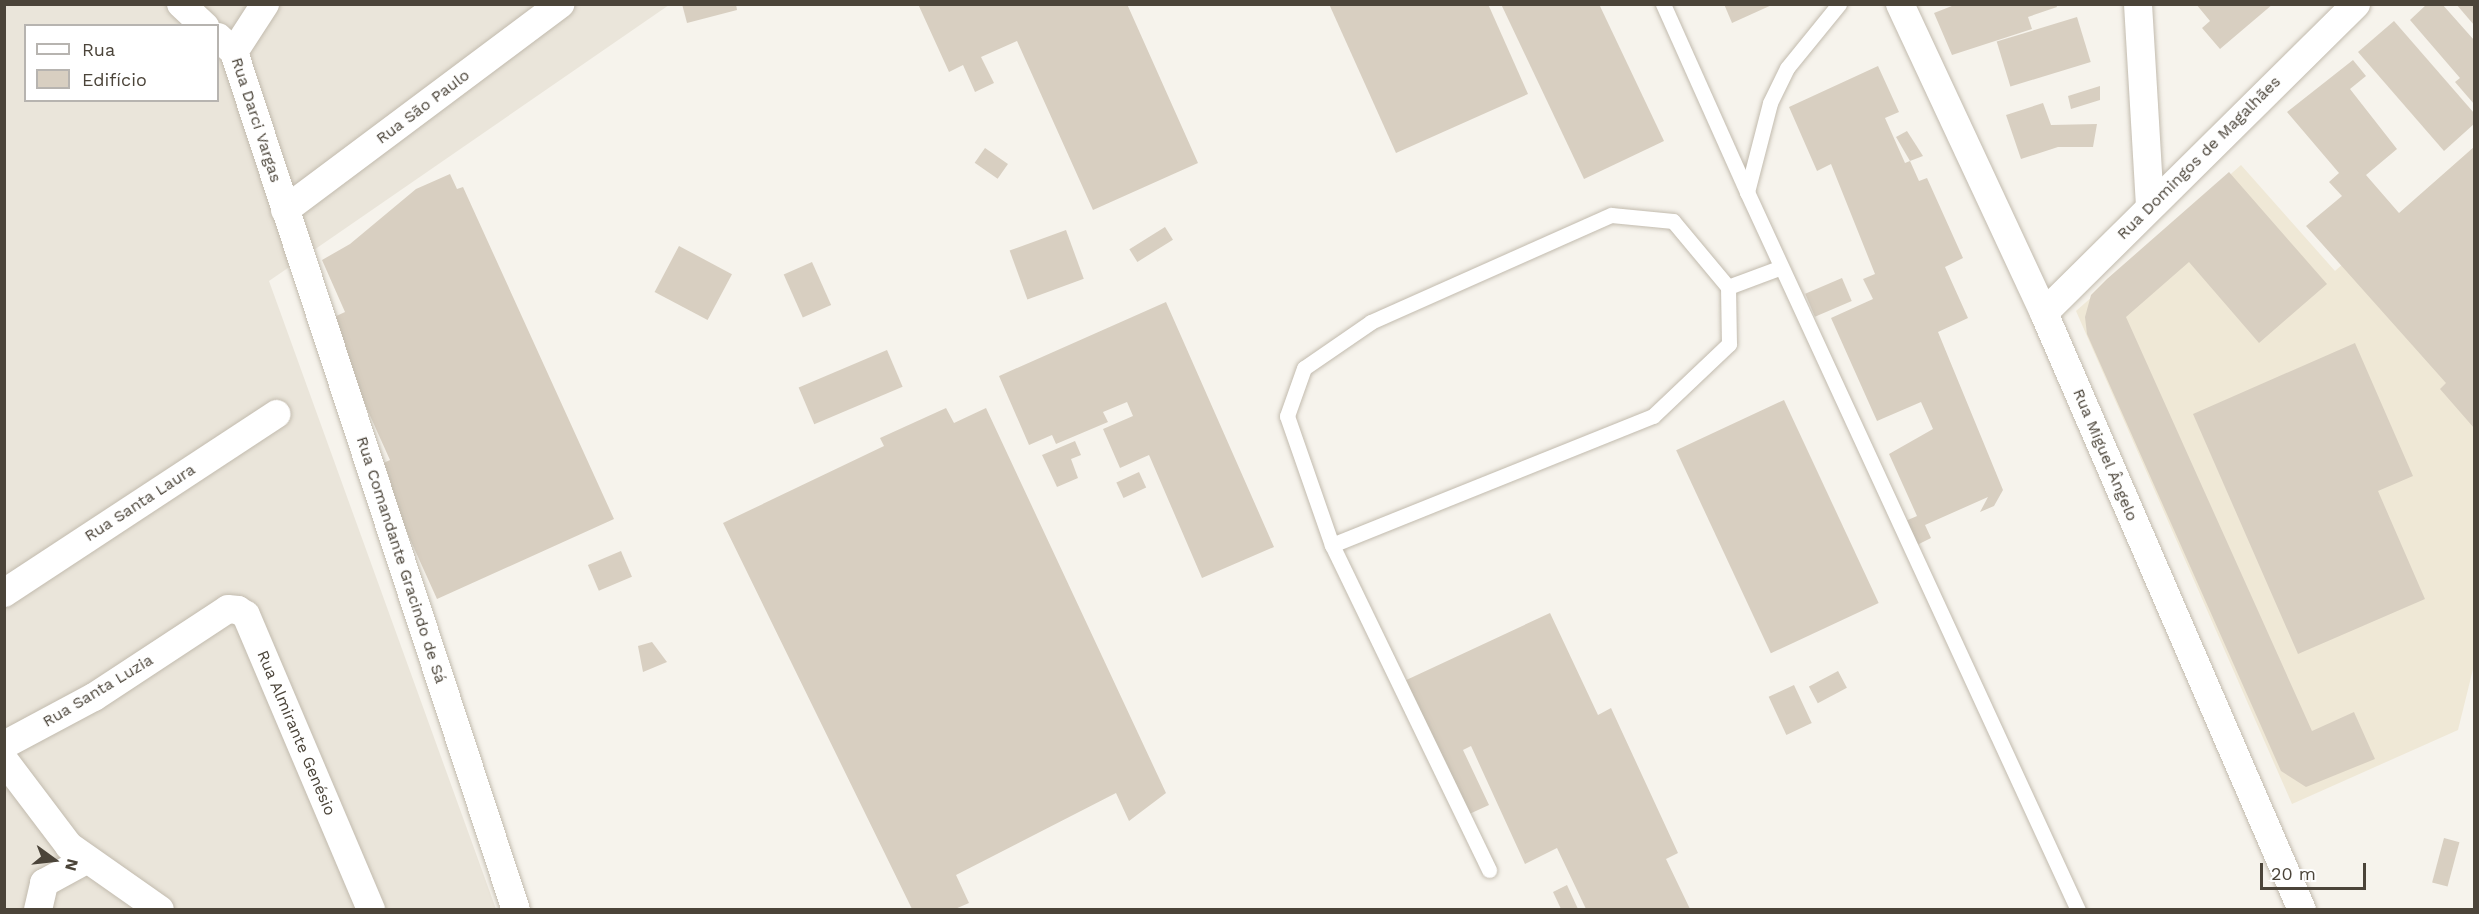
<!DOCTYPE html>
<meta charset="utf-8">
<style>
body{margin:0}
#map{position:relative;width:2479px;height:914px;overflow:hidden;background:#f6f3ec;font-family:"Work Sans",sans-serif}
div>[style]{position:absolute}
.residential>*{inset:0;background:#eae5da}
.education>*{inset:0;background:#efe8d6}
.building>*{inset:0;background:#d8cfc1;transform-origin:0 0}
.roads{filter:drop-shadow(0 0 2px #c2bbae) drop-shadow(0 0 2px #c2bbae)}
.service>*{height:15px;margin:-7.5px;padding:0 7.5px;transform-origin:7.5px;border-radius:7.5px;background:#fff}
.minor>*{height:28px;margin:-14px;padding:0 14px;transform-origin:14px;border-radius:14px;background:#fff}
span{translate:-50% -50%;white-space:nowrap;text-align:center;line-height:1.15;-webkit-text-stroke:5px #fff;paint-order:stroke}
.street-label{font-size:16px;color:#4b4439}
.frame{position:absolute;inset:0;border:6px solid #4b4439;pointer-events:none}
.legend{position:absolute;left:24px;top:24px;width:195px;height:78px;box-sizing:border-box;background:#fff;border:2px solid #b7b4b0;margin:0;padding:8px 10px;list-style:none;font-size:18px;color:#4b4439}
.legend li{display:flex;align-items:center;gap:12px;height:30px}
.legend b{width:30px;border:2px solid #b7b4b0}
.north{position:absolute;left:24px;top:830px;width:60px;height:60px;-webkit-text-stroke:4px #fff;paint-order:stroke;rotate:105deg;font-size:16px;font-weight:700;line-height:24px;text-align:center;color:#4b4439}
.north::after{content:'';display:block;margin:auto;width:21px;height:27px;background:#4b4439;clip-path:polygon(50% 0,100% 100%,50% 72%,0 100%)}
.scale{position:absolute;left:2260px;top:863px;width:106px;height:27px;box-sizing:border-box;border:3px solid #4b4439;border-top:0;padding-left:8px;font-size:18px;line-height:21px;white-space:nowrap;color:#4b4439;-webkit-text-stroke:4px #fff;paint-order:stroke}
</style>
<div id="map">
<div class="residential">
<i style="clip-path:polygon(evenodd,5px 5px,669px 5px,269px 281px,496px 909px,5px 910px,5px 5px,26px 26px,218px 26px,218px 100px,26px 100px,26px 26px)"></i>
</div>
<div class="education">
<i style="clip-path:polygon(2474px 147px,2474px 665px,2458px 730px,2292px 804px,2076px 311px,2241px 165px,2335px 271px)"></i>
</div>
<div class="building">
<i style="clip-path:polygon(682px 4px,736px 4px,737px 10px,687px 23px)"></i>
<i style="clip-path:polygon(918px 4px,1127px 4px,1198px 163px,1093px 210px,1017px 41px,981px 57px,994px 83px,975px 92px,963px 65px,949px 72px)"></i>
<i style="clip-path:polygon(1329px 4px,1488px 4px,1528px 94px,1396px 153px)"></i>
<i style="clip-path:polygon(1501px 4px,1599px 4px,1664px 141px,1584px 179px)"></i>
<i style="clip-path:polygon(1724px 4px,1774px 4px,1732px 23px)"></i>
<i style="clip-path:polygon(1957px 4px,2056px 4px,2057px 7px,2028px 17px,2032px 29px,1952px 55px,1934px 13px)"></i>
<i style="clip-path:polygon(2196px 4px,2273px 4px,2220px 49px,2202px 28px,2210px 21px)"></i>
<i style="clip-path:polygon(2427px 4px,2442px 4px,2474px 40px,2474px 104px,2455px 82px,2460px 78px,2410px 20px)"></i>
<i style="clip-path:polygon(2456px 4px,2474px 4px,2474px 25px)"></i>
<i style="left:2077px;top:17px;width:47px;height:84px;rotate:73deg"></i>
<i style="clip-path:polygon(2394px 21px,2474px 113px,2474px 124px,2444px 151px,2358px 52px)"></i>
<i style="clip-path:polygon(2353px 60px,2366px 76px,2350px 89px,2397px 149px,2366px 175px,2399px 213px,2474px 147px,2474px 428px,2440px 389px,2446px 383px,2306px 226px,2342px 196px,2329px 182px,2339px 173px,2287px 112px)"></i>
<i style="clip-path:polygon(1878px 66px,1899px 112px,1885px 118px,1905px 163px,1910px 161px,1919px 181px,1927px 178px,1963px 258px,1945px 267px,1968px 318px,1938px 332px,2003px 490px,1994px 506px,1980px 512px,1988px 497px,1925px 525px,1931px 538px,1913px 547px,1901px 523px,1917px 516px,1889px 454px,1933px 429px,1921px 402px,1877px 421px,1831px 318px,1873px 299px,1863px 279px,1875px 274px,1831px 164px,1817px 171px,1789px 107px)"></i>
<i style="clip-path:polygon(2100px 86px,2100px 100px,2071px 109px,2068px 96px)"></i>
<i style="clip-path:polygon(2043px 103px,2051px 125px,2097px 124px,2093px 147px,2058px 147px,2021px 159px,2006px 115px)"></i>
<i style="clip-path:polygon(1907px 131px,1923px 156px,1910px 161px,1896px 137px)"></i>
<i style="left:985px;top:148px;width:28px;height:18px;rotate:35deg"></i>
<i style="clip-path:polygon(2229px 172px,2327px 284px,2259px 343px,2189px 262px,2126px 317px,2312px 731px,2354px 712px,2375px 759px,2306px 787px,2281px 771px,2087px 334px,2085px 317px,2091px 295px,2107px 279px)"></i>
<i style="clip-path:polygon(450px 174px,457px 189px,463px 187px,614px 519px,437px 599px,377px 466px,390px 460px,340px 349px,332px 318px,345px 312px,322px 260px,350px 244px,416px 189px)"></i>
<i style="left:1165px;top:227px;width:15px;height:42px;rotate:58deg"></i>
<i style="left:1066px;top:230px;width:52px;height:60px;rotate:70deg"></i>
<i style="left:679px;top:246px;width:60px;height:52px;rotate:28deg"></i>
<i style="left:812px;top:262px;width:47px;height:31px;rotate:66deg"></i>
<i style="left:1842px;top:278px;width:25px;height:40px;rotate:67deg"></i>
<i style="clip-path:polygon(1166px 302px,1274px 547px,1202px 578px,1149px 455px,1120px 468px,1103px 429px,1133px 416px,1127px 402px,1103px 412px,1108px 422px,1056px 444px,1052px 435px,1029px 445px,999px 376px)"></i>
<i style="clip-path:polygon(2355px 343px,2413px 476px,2378px 491px,2425px 599px,2298px 654px,2193px 414px)"></i>
<i style="left:887px;top:350px;width:40px;height:96px;rotate:67deg"></i>
<i style="left:1784px;top:400px;width:224px;height:119px;rotate:65deg"></i>
<i style="clip-path:polygon(946px 408px,954px 423px,986px 408px,1166px 793px,1129px 821px,1116px 793px,956px 875px,969px 903px,955px 909px,912px 909px,723px 523px,884px 446px,880px 438px)"></i>
<i style="clip-path:polygon(1075px 441px,1081px 455px,1071px 459px,1078px 478px,1057px 487px,1042px 455px)"></i>
<i style="left:1139px;top:472px;width:17px;height:25px;rotate:65deg"></i>
<i style="left:621px;top:551px;width:28px;height:36px;rotate:67deg"></i>
<i style="clip-path:polygon(1550px 613px,1598px 715px,1611px 708px,1678px 853px,1666px 859px,1690px 909px,1586px 909px,1557px 848px,1525px 864px,1471px 746px,1463px 750px,1489px 805px,1465px 816px,1402px 682px)"></i>
<i style="clip-path:polygon(652px 642px,667px 662px,643px 672px,638px 646px)"></i>
<i style="left:1838px;top:671px;width:19px;height:33px;rotate:62deg"></i>
<i style="left:1794px;top:685px;width:42px;height:28px;rotate:65deg"></i>
<i style="left:2444px;top:838px;width:16px;height:46px;rotate:15deg"></i>
<i style="clip-path:polygon(1567px 885px,1578px 909px,1561px 909px,1553px 892px)"></i>
</div>
<div class="roads">
<div class="service">
<i style="left:1663px;top:4px;width:206px;rotate:65.9deg"></i>
<i style="left:1839px;top:4px;width:82px;rotate:129.1deg"></i>
<i style="left:1787px;top:68px;width:39px;rotate:116deg"></i>
<i style="left:1770px;top:103px;width:92px;rotate:104.5deg"></i>
<i style="left:1747px;top:192px;width:791px;rotate:65.25deg"></i>
<i style="left:1728px;top:287px;width:54px;rotate:-20.4deg"></i>
<i style="left:1332px;top:545px;width:346px;rotate:-21.9deg"></i>
<i style="left:1653px;top:416px;width:105px;rotate:-43.5deg"></i>
<i style="left:1729px;top:344px;width:57px;rotate:-91deg"></i>
<i style="left:1728px;top:287px;width:86px;rotate:-129.8deg"></i>
<i style="left:1673px;top:221px;width:62px;rotate:-174.5deg"></i>
<i style="left:1611px;top:215px;width:263px;rotate:156deg"></i>
<i style="left:1371px;top:322px;width:81px;rotate:145.5deg"></i>
<i style="left:1304px;top:368px;width:51px;rotate:109.5deg"></i>
<i style="left:1287px;top:416px;width:137px;rotate:70.8deg"></i>
<i style="left:1332px;top:545px;width:361px;rotate:64.2deg"></i>
</div>
<div class="minor">
<i style="left:181px;top:4px;width:33px;rotate:43deg"></i>
<i style="left:1900px;top:4px;width:341px;rotate:65deg"></i>
<i style="left:2044px;top:313px;width:650px;rotate:66.63deg"></i>
<i style="left:2138px;top:4px;width:202px;rotate:86.6deg"></i>
<i style="left:218px;top:37px;width:22px;rotate:43deg"></i>
<i style="left:234px;top:52px;width:903px;rotate:71.81deg"></i>
<i style="left:234px;top:52px;width:57px;rotate:-57.1deg"></i>
<i style="left:285px;top:210px;width:344px;rotate:-36.8deg"></i>
<i style="left:2044px;top:313px;width:439px;rotate:-44.7deg"></i>
<i style="left:4px;top:593px;width:326px;rotate:-33.3deg"></i>
<i style="left:4px;top:745px;width:102px;rotate:-28.1deg"></i>
<i style="left:94px;top:697px;width:160px;rotate:-33.3deg"></i>
<i style="left:228px;top:609px;width:10px;rotate:6deg"></i>
<i style="left:238px;top:610px;width:9px;rotate:32deg"></i>
<i style="left:246px;top:615px;width:320px;rotate:67deg"></i>
<i style="left:4px;top:760px;width:108px;rotate:52.9deg"></i>
<i style="left:69px;top:846px;width:111px;rotate:35.1deg"></i>
<i style="left:38px;top:910px;width:28px;rotate:-77deg"></i>
<i style="left:44px;top:883px;width:48px;rotate:-28.7deg"></i>
</div>
</div>
<div class="street-label">
<span style="left:423px;top:107px;rotate:-37deg">Rua São Paulo</span>
<span style="left:256px;top:120px;rotate:72deg">Rua Darci Vargas</span>
<span style="left:2199px;top:158px;rotate:-45deg">Rua Domingos de Magalhães</span>
<span style="left:2105px;top:455px;rotate:67deg">Rua Miguel Ângelo</span>
<span style="left:140px;top:503px;rotate:-33deg">Rua Santa Laura</span>
<span style="left:401px;top:560px;rotate:72deg">Rua Comandante Gracindo de Sá</span>
<span style="left:98px;top:691px;rotate:-31deg">Rua Santa Luzia</span>
<span style="left:296px;top:733px;rotate:67deg">Rua Almirante Genésio</span>
</div>
<div class="frame"></div>
<ul class="legend">
<li><b style="height:8px;background:#fff"></b>Rua</li>
<li><b style="height:16px;background:#d8cfc1"></b>Edifício</li>
</ul>
<div class="north">N</div>
<div class="scale">20 m</div>
</div>
